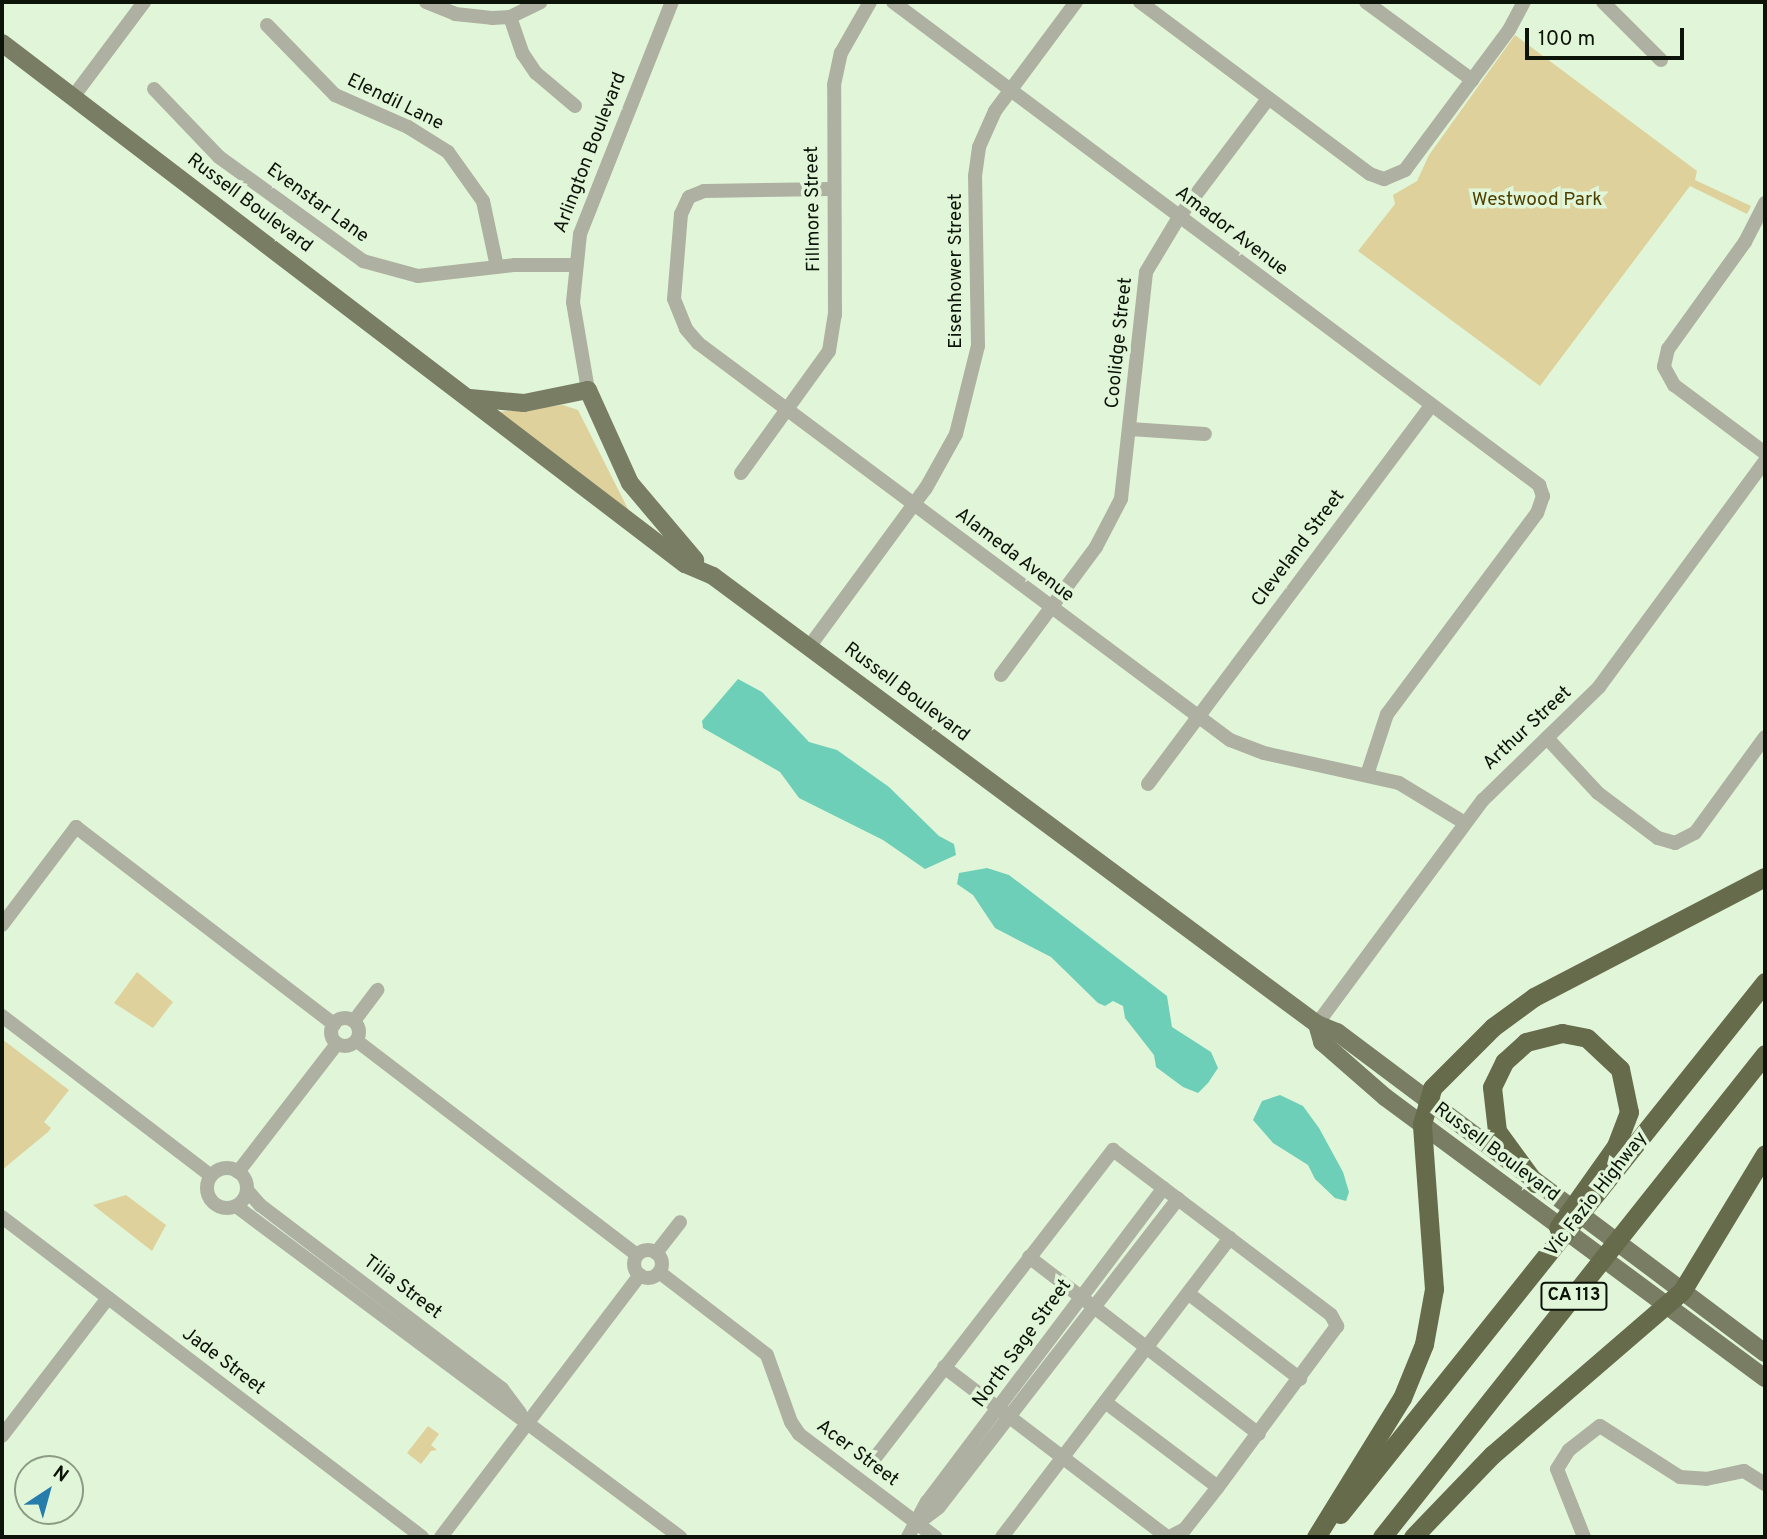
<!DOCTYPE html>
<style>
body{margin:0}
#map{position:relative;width:1767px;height:1539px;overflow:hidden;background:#e1f6d8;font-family:Overpass,sans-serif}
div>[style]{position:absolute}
.green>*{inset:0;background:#ded19c}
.water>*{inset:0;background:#6ecfb8}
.minor>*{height:14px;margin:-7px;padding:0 7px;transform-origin:7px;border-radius:7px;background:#aeb1a2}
.minor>.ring{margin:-7px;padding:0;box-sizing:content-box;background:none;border:14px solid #aeb1a2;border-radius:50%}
.major>*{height:18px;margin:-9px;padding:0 9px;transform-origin:9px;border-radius:9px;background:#797d63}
.highway>*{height:19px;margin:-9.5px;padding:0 9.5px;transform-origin:9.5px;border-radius:9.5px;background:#666b4c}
span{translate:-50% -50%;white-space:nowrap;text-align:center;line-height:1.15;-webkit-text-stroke:7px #e1f6d8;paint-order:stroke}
.shield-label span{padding:2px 5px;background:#e1f6d8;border:2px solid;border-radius:5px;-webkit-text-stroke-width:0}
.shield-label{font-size:18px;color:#0c1309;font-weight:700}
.street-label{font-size:19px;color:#0c1309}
.park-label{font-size:19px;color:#4d3f00}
.frame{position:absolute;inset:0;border:4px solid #0c1309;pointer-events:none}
.north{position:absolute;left:14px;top:1455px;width:70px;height:70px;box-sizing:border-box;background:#e1f6d8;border:2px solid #8c9b85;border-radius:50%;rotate:36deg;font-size:19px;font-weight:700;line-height:28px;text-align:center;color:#0c1309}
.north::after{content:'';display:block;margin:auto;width:24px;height:32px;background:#267dac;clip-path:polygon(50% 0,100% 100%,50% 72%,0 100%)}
.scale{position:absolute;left:1525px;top:28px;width:159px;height:32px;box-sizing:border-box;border:4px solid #0c1309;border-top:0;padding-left:9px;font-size:21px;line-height:24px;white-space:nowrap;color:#0c1309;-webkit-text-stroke:5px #e1f6d8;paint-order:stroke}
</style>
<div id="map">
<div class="green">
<i style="clip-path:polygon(1515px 35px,1697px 171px,1695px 180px,1751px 206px,1747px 214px,1690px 186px,1540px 386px,1358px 251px,1395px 204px,1393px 195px,1417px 181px,1429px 155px)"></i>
<i style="clip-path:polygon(563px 405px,578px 410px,629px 511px,498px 412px)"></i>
<i style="clip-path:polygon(137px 972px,173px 1002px,153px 1028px,114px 1003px)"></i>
<i style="clip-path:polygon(2px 1039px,69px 1090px,44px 1122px,51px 1128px,48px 1132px,2px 1170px)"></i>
<i style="clip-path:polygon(126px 1195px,166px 1225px,152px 1251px,93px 1205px)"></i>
<i style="clip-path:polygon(428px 1426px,439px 1434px,431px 1445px,437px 1450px,431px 1451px,421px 1464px,407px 1453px)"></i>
</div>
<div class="water">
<i style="clip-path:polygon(738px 679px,762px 692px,809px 742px,837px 750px,889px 787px,939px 836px,954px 844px,956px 855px,925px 869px,883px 840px,799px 798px,780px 772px,703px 728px,702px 721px)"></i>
<i style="clip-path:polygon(987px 868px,1009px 875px,1167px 996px,1172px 1027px,1211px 1052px,1218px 1068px,1208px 1083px,1198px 1093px,1183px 1087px,1156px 1067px,1154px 1055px,1125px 1018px,1123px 1006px,1113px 1001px,1105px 1006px,1098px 1003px,1051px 957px,995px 928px,973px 895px,957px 884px,959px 873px)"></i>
<i style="clip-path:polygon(1280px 1095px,1303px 1106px,1319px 1128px,1343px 1172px,1349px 1192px,1346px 1201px,1335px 1198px,1315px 1179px,1308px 1165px,1273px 1143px,1253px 1120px,1262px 1101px)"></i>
</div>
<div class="minor">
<i style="left:426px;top:2px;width:31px;rotate:22deg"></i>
<i style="left:455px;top:14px;width:37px;rotate:6deg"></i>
<i style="left:492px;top:18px;width:18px;rotate:-3deg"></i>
<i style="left:510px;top:17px;width:34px;rotate:-26deg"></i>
<i style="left:893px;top:2px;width:807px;rotate:36.78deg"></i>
<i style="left:1539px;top:485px;width:12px;rotate:70deg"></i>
<i style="left:1543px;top:496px;width:18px;rotate:109deg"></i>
<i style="left:1537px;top:513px;width:251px;rotate:126.7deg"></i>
<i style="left:1387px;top:714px;width:64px;rotate:108.2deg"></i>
<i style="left:1140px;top:2px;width:287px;rotate:36.8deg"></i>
<i style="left:1370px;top:174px;width:15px;rotate:20deg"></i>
<i style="left:1384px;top:179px;width:23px;rotate:-23deg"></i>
<i style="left:1405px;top:170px;width:174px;rotate:-53.4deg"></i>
<i style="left:1509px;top:30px;width:32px;rotate:-62deg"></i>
<i style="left:1366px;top:2px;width:132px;rotate:36.3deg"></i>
<i style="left:1603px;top:2px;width:82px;rotate:45deg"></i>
<i style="left:510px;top:17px;width:39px;rotate:71deg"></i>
<i style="left:523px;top:54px;width:23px;rotate:56deg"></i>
<i style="left:536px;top:73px;width:51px;rotate:40.2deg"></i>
<i style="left:267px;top:25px;width:98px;rotate:45.8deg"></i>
<i style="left:335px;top:95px;width:80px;rotate:23.7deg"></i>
<i style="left:408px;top:127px;width:47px;rotate:32deg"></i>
<i style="left:448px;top:152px;width:60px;rotate:54.5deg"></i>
<i style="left:483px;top:201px;width:67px;rotate:78deg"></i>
<i style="left:154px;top:89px;width:94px;rotate:46.3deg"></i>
<i style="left:219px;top:157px;width:178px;rotate:35.8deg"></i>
<i style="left:363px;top:261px;width:57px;rotate:15.3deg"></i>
<i style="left:418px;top:276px;width:98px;rotate:-6.5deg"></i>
<i style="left:515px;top:265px;width:59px"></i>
<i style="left:73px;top:97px;width:119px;rotate:-53.2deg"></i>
<i style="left:832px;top:189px;width:128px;rotate:179.1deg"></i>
<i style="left:704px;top:191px;width:16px;rotate:158deg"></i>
<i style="left:689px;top:197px;width:19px;rotate:115deg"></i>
<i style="left:681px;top:214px;width:85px;rotate:94.7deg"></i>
<i style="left:674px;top:299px;width:32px;rotate:68deg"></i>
<i style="left:686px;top:329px;width:18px;rotate:49deg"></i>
<i style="left:698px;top:343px;width:664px;rotate:36.73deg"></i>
<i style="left:1230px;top:740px;width:36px;rotate:21deg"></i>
<i style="left:1264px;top:753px;width:138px;rotate:12.5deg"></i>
<i style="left:1399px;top:783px;width:77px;rotate:31.2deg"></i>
<i style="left:1765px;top:203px;width:44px;rotate:117.1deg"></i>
<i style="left:1745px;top:242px;width:132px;rotate:125.7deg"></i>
<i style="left:1668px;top:349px;width:18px;rotate:103deg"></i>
<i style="left:1664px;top:367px;width:21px;rotate:61deg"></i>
<i style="left:1674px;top:385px;width:114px;rotate:36.8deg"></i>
<i style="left:588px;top:390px;width:89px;rotate:-99.7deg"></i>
<i style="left:573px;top:302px;width:68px;rotate:-84.1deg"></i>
<i style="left:580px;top:234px;width:250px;rotate:-68.4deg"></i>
<i style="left:1130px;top:429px;width:75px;rotate:3.8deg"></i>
<i style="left:741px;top:473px;width:150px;rotate:-54.2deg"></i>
<i style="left:829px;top:351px;width:36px;rotate:-81deg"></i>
<i style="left:835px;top:315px;width:230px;rotate:-90.2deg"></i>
<i style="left:834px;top:85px;width:33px;rotate:-78deg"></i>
<i style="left:841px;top:53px;width:59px;rotate:-60.4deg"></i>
<i style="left:809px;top:647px;width:197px;rotate:-53.7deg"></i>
<i style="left:926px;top:488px;width:62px;rotate:-60.9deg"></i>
<i style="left:956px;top:434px;width:91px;rotate:-76deg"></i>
<i style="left:978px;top:346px;width:170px;rotate:-91deg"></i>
<i style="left:975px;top:176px;width:29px;rotate:-82deg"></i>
<i style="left:979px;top:147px;width:39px;rotate:-66deg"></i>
<i style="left:995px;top:111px;width:136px;rotate:-53.4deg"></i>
<i style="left:1001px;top:675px;width:159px;rotate:-53.4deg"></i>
<i style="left:1096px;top:547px;width:54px;rotate:-62.5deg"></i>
<i style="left:1121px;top:499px;width:228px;rotate:-83.7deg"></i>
<i style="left:1146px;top:272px;width:64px;rotate:-59deg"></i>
<i style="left:1179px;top:217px;width:148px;rotate:-53deg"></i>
<i style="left:1547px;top:738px;width:75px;rotate:47.2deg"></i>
<i style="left:1598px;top:793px;width:75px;rotate:36.9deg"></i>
<i style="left:1658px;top:838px;width:18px;rotate:16deg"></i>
<i style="left:1675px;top:843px;width:22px;rotate:-27deg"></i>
<i style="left:1695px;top:833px;width:119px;rotate:-53.9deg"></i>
<i style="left:1148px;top:784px;width:472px;rotate:-53.2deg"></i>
<i style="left:2px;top:925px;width:123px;rotate:-52.9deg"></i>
<i style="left:76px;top:827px;width:325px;rotate:37.4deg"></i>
<i style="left:2px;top:1016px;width:263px;rotate:37.4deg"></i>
<i class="ring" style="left:331px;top:1018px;width:14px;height:14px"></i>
<i style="left:354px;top:1021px;width:39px;rotate:-53deg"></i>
<i style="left:1317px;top:1024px;width:279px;rotate:-53.5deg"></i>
<i style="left:1483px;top:800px;width:162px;rotate:-44.2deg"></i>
<i style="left:1599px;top:687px;width:280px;rotate:-53.7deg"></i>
<i style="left:357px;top:1041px;width:352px;rotate:37.4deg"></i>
<i class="ring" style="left:207px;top:1168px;width:26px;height:26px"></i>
<i style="left:238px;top:1172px;width:162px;rotate:-52.3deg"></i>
<i style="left:247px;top:1190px;width:20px;rotate:49deg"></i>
<i style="left:260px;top:1205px;width:304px;rotate:37.2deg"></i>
<i style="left:502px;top:1389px;width:30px;rotate:53deg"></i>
<i style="left:236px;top:1206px;width:554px;rotate:36.7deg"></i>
<i style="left:2px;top:1217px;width:528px;rotate:37.3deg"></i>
<i class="ring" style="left:634px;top:1250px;width:14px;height:14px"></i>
<i style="left:656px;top:1253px;width:39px;rotate:-52deg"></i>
<i style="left:1029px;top:1257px;width:290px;rotate:37.6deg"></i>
<i style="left:659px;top:1272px;width:136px;rotate:37.5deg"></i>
<i style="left:767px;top:1355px;width:71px;rotate:70.3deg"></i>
<i style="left:791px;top:1422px;width:14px;rotate:56deg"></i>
<i style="left:799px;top:1434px;width:171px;rotate:37.1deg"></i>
<i style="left:1189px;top:1294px;width:140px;rotate:37.4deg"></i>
<i style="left:944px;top:1367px;width:280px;rotate:37.3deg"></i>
<i style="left:1105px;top:1402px;width:141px;rotate:37deg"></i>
<i style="left:2px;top:1436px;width:174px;rotate:-52.5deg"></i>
<i style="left:871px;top:1463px;width:396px;rotate:-52.3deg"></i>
<i style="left:1113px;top:1150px;width:273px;rotate:37.1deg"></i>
<i style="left:1331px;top:1315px;width:13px;rotate:61deg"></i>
<i style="left:1337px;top:1326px;width:200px;rotate:126.5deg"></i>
<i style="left:1218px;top:1487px;width:53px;rotate:128.2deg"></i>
<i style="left:1185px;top:1529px;width:18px;rotate:153deg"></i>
<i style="left:918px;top:1523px;width:26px;rotate:-37deg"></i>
<i style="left:939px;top:1507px;width:390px;rotate:-52.2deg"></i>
<i style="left:441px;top:1537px;width:329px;rotate:-52.8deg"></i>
<i style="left:908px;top:1537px;width:40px;rotate:-62deg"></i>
<i style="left:927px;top:1502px;width:393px;rotate:-53deg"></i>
<i style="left:1002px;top:1537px;width:376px;rotate:-52.7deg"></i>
<i style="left:1584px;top:1537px;width:73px;rotate:-111.7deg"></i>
<i style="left:1557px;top:1469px;width:22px;rotate:-58deg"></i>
<i style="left:1569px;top:1450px;width:39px;rotate:-38deg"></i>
<i style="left:1600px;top:1426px;width:95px;rotate:32.5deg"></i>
<i style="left:1680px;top:1477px;width:26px;rotate:4deg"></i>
<i style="left:1706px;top:1479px;width:39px;rotate:-12deg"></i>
<i style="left:1744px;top:1471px;width:25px;rotate:32deg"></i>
</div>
<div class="major">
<i style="left:2px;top:43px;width:859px;rotate:37.34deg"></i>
<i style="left:685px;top:564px;width:30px;rotate:23deg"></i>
<i style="left:713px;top:576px;width:752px;rotate:36.57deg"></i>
<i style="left:1317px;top:1024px;width:22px;rotate:22deg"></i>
<i style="left:1337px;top:1032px;width:535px;rotate:36.87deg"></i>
<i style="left:470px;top:398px;width:54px;rotate:5.3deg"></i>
<i style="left:524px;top:403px;width:65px;rotate:-11.5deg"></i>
<i style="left:588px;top:390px;width:102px;rotate:65.7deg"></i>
<i style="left:630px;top:483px;width:101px;rotate:49.8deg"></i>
<i style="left:1317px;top:1024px;width:19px;rotate:74deg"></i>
<i style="left:1322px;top:1042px;width:84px;rotate:41.1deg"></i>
<i style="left:1385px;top:1097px;width:473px;rotate:36.5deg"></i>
</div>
<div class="highway">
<i style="left:1535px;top:1183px;width:64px;rotate:-126.2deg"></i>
<i style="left:1497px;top:1131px;width:44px;rotate:-96.5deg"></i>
<i style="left:1492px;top:1087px;width:28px;rotate:-64deg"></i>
<i style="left:1504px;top:1062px;width:30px;rotate:-42deg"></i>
<i style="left:1526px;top:1042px;width:37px;rotate:-14deg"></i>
<i style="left:1562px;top:1033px;width:25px;rotate:11deg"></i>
<i style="left:1587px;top:1038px;width:45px;rotate:43.2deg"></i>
<i style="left:1620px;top:1069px;width:44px;rotate:78.2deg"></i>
<i style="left:1629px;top:1112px;width:36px;rotate:111deg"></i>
<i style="left:1616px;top:1146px;width:100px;rotate:125.3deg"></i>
<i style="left:1340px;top:1514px;width:681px;rotate:-51.38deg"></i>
<i style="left:1316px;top:1537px;width:163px;rotate:-58.3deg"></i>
<i style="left:1402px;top:1398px;width:58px;rotate:-67.8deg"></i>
<i style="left:1424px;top:1344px;width:56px;rotate:-79.7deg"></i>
<i style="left:1434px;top:1289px;width:165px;rotate:-94.2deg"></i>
<i style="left:1422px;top:1124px;width:37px;rotate:-74deg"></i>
<i style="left:1432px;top:1088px;width:86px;rotate:-45deg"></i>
<i style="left:1493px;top:1027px;width:51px;rotate:-36.2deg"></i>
<i style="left:1534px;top:997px;width:260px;rotate:-27.5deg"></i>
<i style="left:1382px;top:1537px;width:616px;rotate:-51.59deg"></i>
<i style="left:1413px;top:1537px;width:114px;rotate:-46.1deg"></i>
<i style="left:1492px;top:1455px;width:251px;rotate:-40.8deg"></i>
<i style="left:1682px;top:1291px;width:160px;rotate:-58.8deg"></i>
</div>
<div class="shield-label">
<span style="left:1574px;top:1296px">CA 113</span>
</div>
<div class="street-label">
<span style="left:395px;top:103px;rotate:26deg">Elendil Lane</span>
<span style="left:591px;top:153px;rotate:-69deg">Arlington Boulevard</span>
<span style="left:249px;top:204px;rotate:37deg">Russell Boulevard</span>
<span style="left:317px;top:204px;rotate:36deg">Evenstar Lane</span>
<span style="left:814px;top:209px;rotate:-91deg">Fillmore Street</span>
<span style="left:1231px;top:232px;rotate:37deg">Amador Avenue</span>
<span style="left:957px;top:271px;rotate:-90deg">Eisenhower Street</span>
<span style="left:1120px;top:343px;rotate:-84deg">Coolidge Street</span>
<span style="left:1299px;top:549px;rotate:-53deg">Cleveland Street</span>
<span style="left:1014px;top:556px;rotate:37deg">Alameda Avenue</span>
<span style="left:906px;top:693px;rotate:37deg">Russell Boulevard</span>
<span style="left:1528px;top:729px;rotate:-43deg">Arthur Street</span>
<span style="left:1496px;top:1153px;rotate:37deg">Russell Boulevard</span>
<span style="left:1597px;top:1195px;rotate:-52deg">Vic Fazio Highway</span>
<span style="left:402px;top:1288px;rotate:37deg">Tilia Street</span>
<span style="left:1023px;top:1344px;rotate:-54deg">North Sage Street</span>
<span style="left:223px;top:1362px;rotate:37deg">Jade Street</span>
<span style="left:857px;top:1454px;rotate:37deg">Acer Street</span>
</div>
<div class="park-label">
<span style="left:1537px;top:201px">Westwood Park</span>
</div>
<div class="frame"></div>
<div class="north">N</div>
<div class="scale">100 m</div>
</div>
